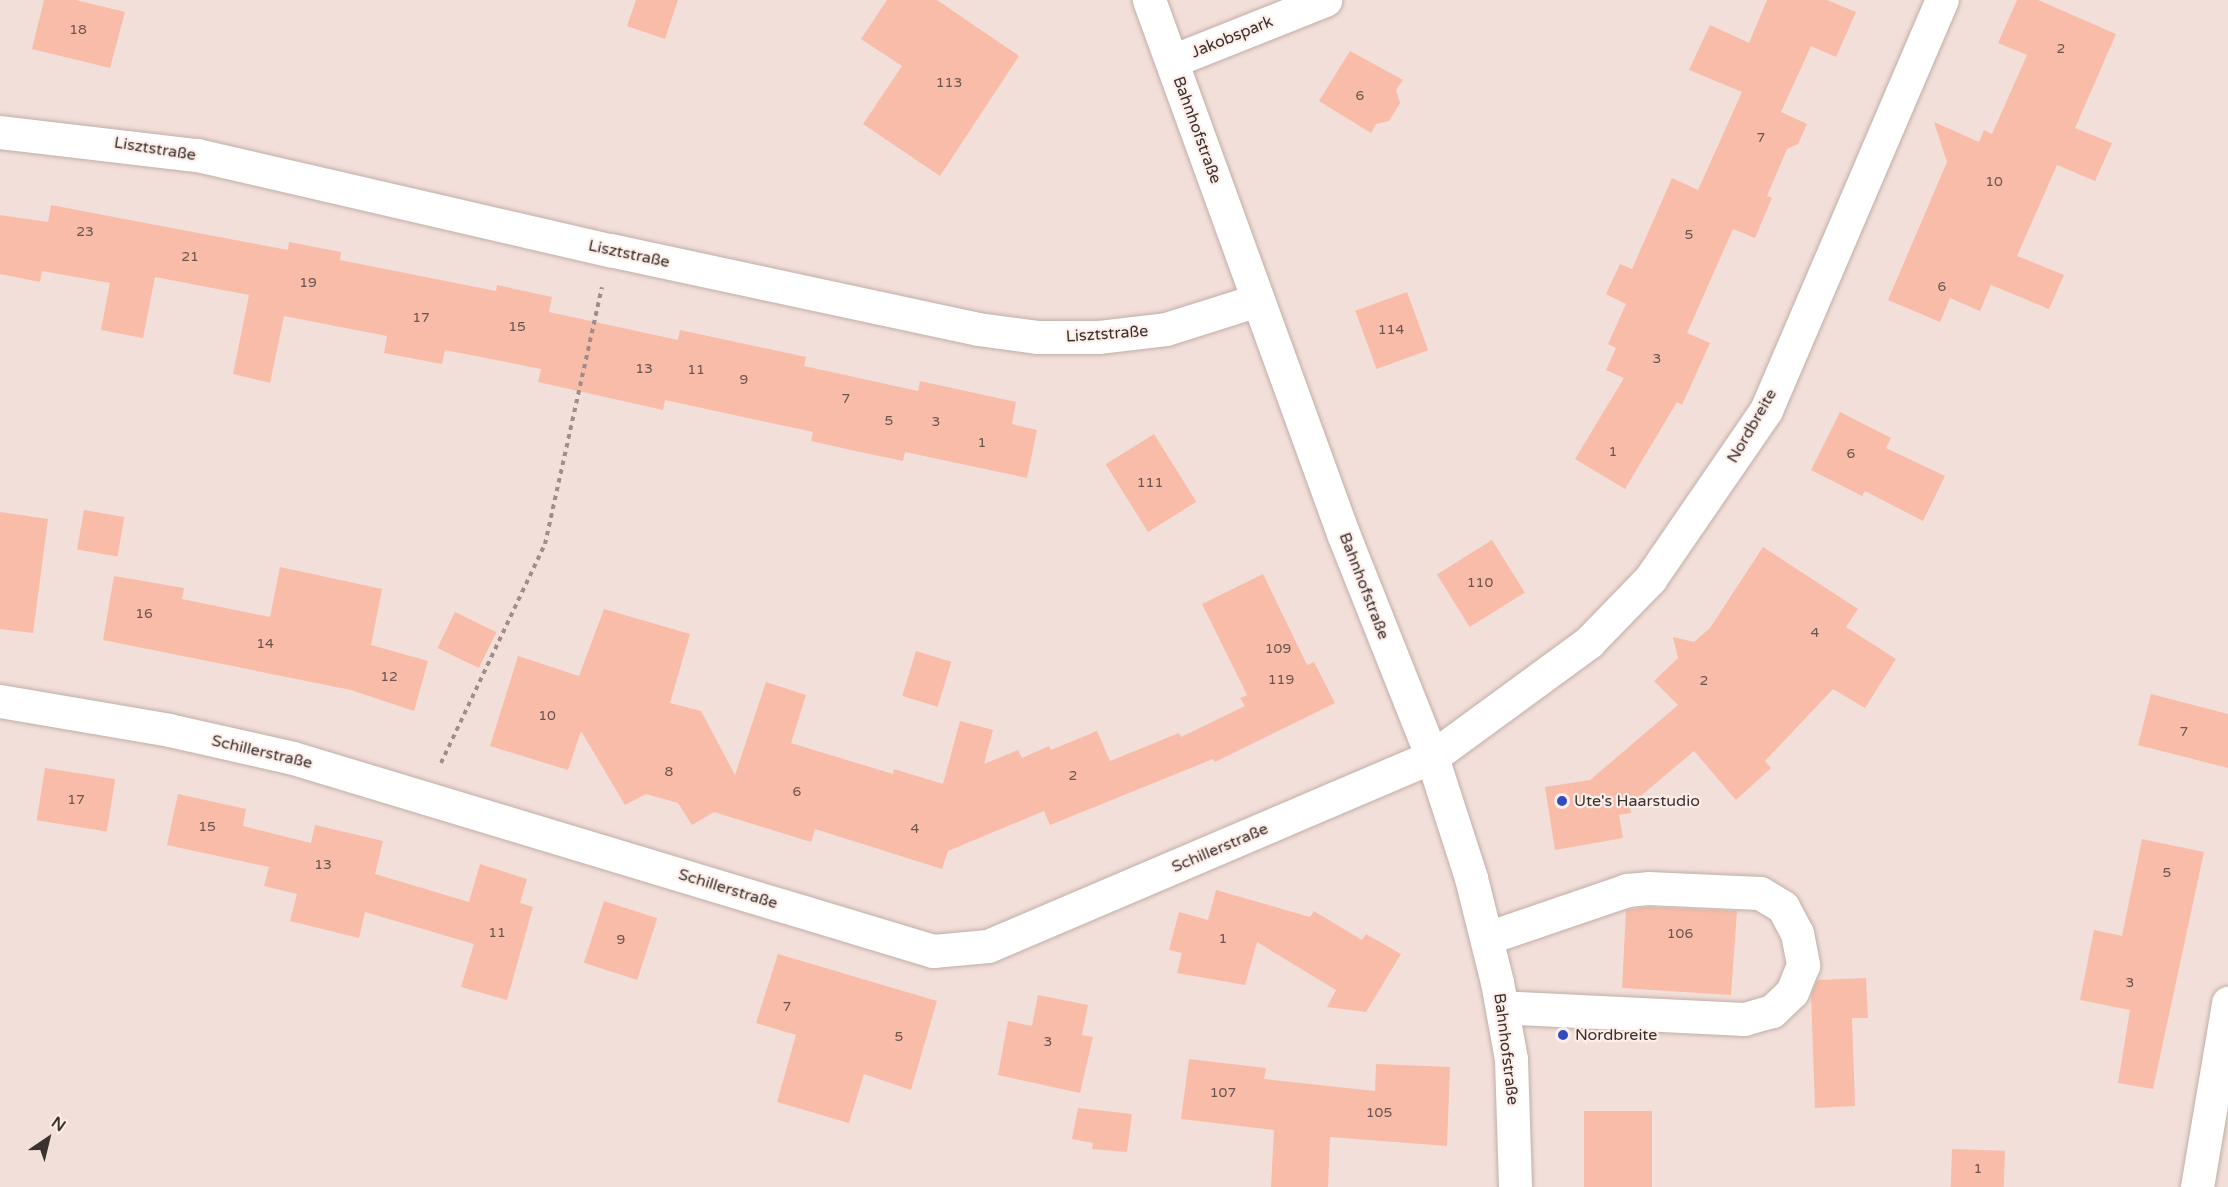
<!DOCTYPE html>
<meta charset="utf-8">
<style>
body{margin:0}
#map{position:relative;width:2228px;height:1187px;overflow:hidden;background:#f3dfd9;font-family:"Varela Round",sans-serif}
div>[style]{position:absolute}
.building>*{inset:0;background:#f8bca9;transform-origin:0 0}
.path>*{height:4px;margin-top:-2px;transform-origin:0;background:repeating-linear-gradient(90deg,#9c8e8a 0 4.5px,transparent 0 9px)}
.roads{filter:drop-shadow(0 0 2px #c1aea8) drop-shadow(0 0 2px #c1aea8)}
.minor>*{height:33px;margin:-16.5px;padding:0 16.5px;transform-origin:16.5px;border-radius:16.5px;background:#fff}
.dots>*{width:16px;height:16px;translate:-50% -50%;box-sizing:border-box;border:3px solid #feede8;border-radius:50%}
span{translate:-50% -50%;white-space:nowrap;text-align:center;line-height:1.15;-webkit-text-stroke:4.5px #feede8;paint-order:stroke}
.number-label{font-size:14px;color:#69544e}
.number-label span{-webkit-text-stroke-width:0}
.street-label{font-size:16px;color:#39322f}
.poi-label{font-size:16px;color:#39322f}
.left{translate:0 -50%;text-align:left}
.north{position:absolute;left:18px;top:1109px;width:60px;height:60px;-webkit-text-stroke:4px #feede8;paint-order:stroke;rotate:35deg;font-size:16px;font-weight:700;line-height:24px;text-align:center;color:#39322f}
.north::after{content:'';display:block;margin:auto;width:21px;height:27px;background:#39322f;clip-path:polygon(50% 0,100% 100%,50% 72%,0 100%)}
</style>
<div id="map">
<div class="building">
<i style="clip-path:polygon(44px 0,76px 0,125px 12px,110px 68px,32px 49px)"></i>
<i style="clip-path:polygon(636px 0,678px 0,665px 39px,627px 26px)"></i>
<i style="clip-path:polygon(887px 0,937px 0,1019px 56px,940px 176px,863px 124px,902px 66px,861px 39px)"></i>
<i style="clip-path:polygon(1767px 0,1827px 0,1856px 12px,1836px 57px,1811px 46px,1781px 112px,1807px 124px,1798px 144px,1787px 149px,1767px 196px,1772px 198px,1755px 238px,1733px 229px,1687px 333px,1710px 343px,1682px 405px,1677px 402px,1625px 489px,1575px 459px,1624px 378px,1606px 370px,1616px 348px,1608px 344px,1626px 304px,1606px 294px,1620px 264px,1632px 269px,1672px 178px,1698px 190px,1742px 92px,1689px 70px,1710px 25px,1749px 43px)"></i>
<i style="clip-path:polygon(2017px 0,2038px 0,2116px 34px,2075px 128px,2112px 143px,2095px 181px,2057px 165px,2017px 256px,2064px 275px,2049px 309px,1991px 285px,1980px 311px,1950px 298px,1940px 322px,1888px 300px,1947px 162px,1934px 122px,1979px 142px,1984px 130px,1992px 134px,2027px 55px,1998px 43px)"></i>
<i style="clip-path:polygon(1350px 51px,1403px 80px,1396px 90px,1400px 103px,1389px 121px,1376px 124px,1371px 133px,1319px 101px)"></i>
<i style="clip-path:polygon(51px 205px,288px 250px,289px 242px,341px 252px,340px 260px,496px 291px,497px 285px,552px 297px,549px 312px,678px 340px,680px 330px,806px 357px,804px 366px,918px 391px,920px 381px,1016px 402px,1012px 424px,1037px 430px,1027px 478px,905px 452px,903px 461px,860px 452px,811px 441px,813px 432px,665px 400px,663px 410px,538px 382px,541px 369px,445px 350px,442px 364px,384px 353px,387px 336px,284px 316px,270px 383px,233px 374px,249px 295px,155px 277px,143px 338px,101px 330px,110px 283px,42px 271px,40px 282px,0 274px,0 215px,48px 222px)"></i>
<i style="left:1407px;top:292px;width:62px;height:55px;rotate:70deg"></i>
<i style="clip-path:polygon(1840px 412px,1891px 438px,1886px 448px,1945px 476px,1923px 521px,1865px 491px,1862px 496px,1811px 470px)"></i>
<i style="left:1154px;top:434px;width:80px;height:57px;rotate:58deg"></i>
<i style="left:84px;top:510px;width:41px;height:40px;rotate:10deg"></i>
<i style="clip-path:polygon(0 512px,48px 519px,33px 633px,0 629px)"></i>
<i style="left:1492px;top:540px;width:62px;height:65px;rotate:58deg"></i>
<i style="clip-path:polygon(1763px 547px,1858px 609px,1846px 627px,1896px 659px,1865px 708px,1833px 689px,1765px 761px,1771px 768px,1736px 800px,1694px 751px,1630px 805px,1631px 813px,1619px 815px,1623px 838px,1555px 850px,1545px 787px,1590px 780px,1678px 705px,1654px 681px,1678px 658px,1673px 637px,1694px 642px,1710px 628px)"></i>
<i style="clip-path:polygon(280px 567px,382px 589px,371px 645px,428px 661px,414px 711px,351px 690px,103px 640px,114px 576px,184px 588px,182px 599px,270px 617px)"></i>
<i style="clip-path:polygon(1263px 574px,1307px 665px,1314px 662px,1335px 703px,1215px 762px,1213px 759px,1050px 825px,1044px 811px,948px 851px,942px 869px,815px 829px,811px 842px,714px 812px,692px 825px,678px 803px,646px 794px,625px 805px,581px 731px,568px 770px,490px 746px,518px 656px,579px 676px,604px 609px,690px 634px,670px 703px,701px 711px,735px 775px,766px 682px,806px 695px,791px 743px,893px 774px,894px 769px,943px 784px,960px 721px,993px 730px,984px 764px,1018px 750px,1022px 758px,1049px 746px,1051px 750px,1097px 731px,1110px 761px,1179px 733px,1181px 737px,1245px 706px,1240px 698px,1247px 695px,1202px 604px)"></i>
<i style="left:455px;top:612px;width:46px;height:40px;rotate:26deg"></i>
<i style="left:916px;top:651px;width:37px;height:47px;rotate:17deg"></i>
<i style="clip-path:polygon(2151px 694px,2228px 714px,2228px 768px,2138px 745px)"></i>
<i style="left:45px;top:768px;width:71px;height:53px;rotate:9deg"></i>
<i style="clip-path:polygon(178px 794px,246px 809px,243px 826px,311px 843px,315px 825px,383px 841px,375px 874px,469px 902px,480px 864px,527px 879px,520px 903px,533px 907px,507px 1000px,461px 987px,474px 944px,365px 912px,359px 938px,290px 921px,297px 894px,264px 886px,269px 867px,167px 845px)"></i>
<i style="clip-path:polygon(2142px 839px,2204px 852px,2153px 1089px,2118px 1083px,2130px 1010px,2080px 1000px,2094px 930px,2122px 936px)"></i>
<i style="clip-path:polygon(1216px 890px,1310px 917px,1314px 911px,1362px 940px,1366px 934px,1401px 954px,1366px 1012px,1327px 1007px,1336px 990px,1257px 942px,1245px 985px,1177px 973px,1182px 953px,1169px 950px,1179px 912px,1208px 920px)"></i>
<i style="left:604px;top:901px;width:56px;height:65px;rotate:18deg"></i>
<i style="clip-path:polygon(1648px 907px,1737px 911px,1731px 995px,1622px 988px,1626px 910px)"></i>
<i style="clip-path:polygon(778px 954px,937px 1001px,911px 1090px,864px 1074px,849px 1123px,777px 1102px,796px 1035px,756px 1023px)"></i>
<i style="clip-path:polygon(1866px 978px,1868px 1018px,1852px 1018px,1855px 1106px,1815px 1108px,1811px 995px,1817px 980px)"></i>
<i style="clip-path:polygon(1038px 995px,1088px 1005px,1082px 1035px,1093px 1037px,1080px 1093px,998px 1075px,1008px 1021px,1032px 1026px)"></i>
<i style="clip-path:polygon(1189px 1059px,1266px 1068px,1264px 1079px,1375px 1091px,1376px 1064px,1450px 1067px,1447px 1146px,1330px 1137px,1328px 1187px,1271px 1187px,1274px 1130px,1181px 1119px)"></i>
<i style="clip-path:polygon(1078px 1108px,1132px 1114px,1127px 1152px,1092px 1149px,1093px 1143px,1072px 1139px)"></i>
<i style="left:1652px;top:1111px;width:76px;height:68px;rotate:90deg"></i>
<i style="left:1952px;top:1149px;width:53px;height:38px;rotate:2deg"></i>
</div>
<div class="path">
<i style="left:441px;top:763px;width:242px;rotate:-64.6deg"></i>
<i style="left:545px;top:544px;width:263px;rotate:-77.5deg"></i>
</div>
<div class="roads">
<div class="minor">
<i style="left:1149px;top:0;width:570px;rotate:70.01deg"></i>
<i style="left:1344px;top:536px;width:238px;rotate:68.3deg"></i>
<i style="left:1432px;top:757px;width:127px;rotate:72.1deg"></i>
<i style="left:1471px;top:878px;width:107px;rotate:76deg"></i>
<i style="left:1497px;top:982px;width:78px;rotate:79.7deg"></i>
<i style="left:1511px;top:1059px;width:128px;rotate:88.2deg"></i>
<i style="left:1172px;top:61px;width:165px;rotate:-21.7deg"></i>
<i style="left:0;top:132px;width:198px;rotate:6.7deg"></i>
<i style="left:197px;top:155px;width:424px;rotate:13deg"></i>
<i style="left:610px;top:250px;width:376px;rotate:12.1deg"></i>
<i style="left:978px;top:329px;width:61px;rotate:7.6deg"></i>
<i style="left:1038px;top:337px;width:60px"></i>
<i style="left:1098px;top:337px;width:68px;rotate:-6.7deg"></i>
<i style="left:1166px;top:329px;width:96px;rotate:-17.5deg"></i>
<i style="left:0;top:701px;width:171px;rotate:9.7deg"></i>
<i style="left:169px;top:730px;width:127px;rotate:12.7deg"></i>
<i style="left:293px;top:758px;width:668px;rotate:16.78deg"></i>
<i style="left:933px;top:951px;width:55px;rotate:-5.2deg"></i>
<i style="left:988px;top:946px;width:483px;rotate:-23.1deg"></i>
<i style="left:1432px;top:757px;width:195px;rotate:-36.2deg"></i>
<i style="left:1589px;top:642px;width:88px;rotate:-45.9deg"></i>
<i style="left:1650px;top:579px;width:205px;rotate:-55.5deg"></i>
<i style="left:1766px;top:410px;width:446px;rotate:-66.8deg"></i>
<i style="left:1487px;top:938px;width:148px;rotate:-18.9deg"></i>
<i style="left:1627px;top:890px;width:21px;rotate:-5deg"></i>
<i style="left:1648px;top:888px;width:112px;rotate:2.6deg"></i>
<i style="left:1760px;top:893px;width:27px;rotate:31deg"></i>
<i style="left:1783px;top:907px;width:30px;rotate:62deg"></i>
<i style="left:1797px;top:933px;width:33px;rotate:79deg"></i>
<i style="left:1803px;top:965px;width:29px;rotate:112deg"></i>
<i style="left:1792px;top:992px;width:28px;rotate:136deg"></i>
<i style="left:1772px;top:1011px;width:29px;rotate:164deg"></i>
<i style="left:1744px;top:1019px;width:242px;rotate:-177.2deg"></i>
<i style="left:2197px;top:1187px;width:187px;rotate:-80.4deg"></i>
</div>
</div>
<div class="dots">
<i style="left:1562px;top:801px;background:#304dbe"></i>
<i style="left:1563px;top:1035px;background:#304dbe"></i>
</div>
<div class="number-label">
<span style="left:78px;top:30px">18</span>
<span style="left:2061px;top:49px">2</span>
<span style="left:949px;top:83px">113</span>
<span style="left:1360px;top:96px">6</span>
<span style="left:1761px;top:138px">7</span>
<span style="left:1994px;top:182px">10</span>
<span style="left:85px;top:232px">23</span>
<span style="left:1689px;top:235px">5</span>
<span style="left:190px;top:257px">21</span>
<span style="left:308px;top:283px">19</span>
<span style="left:1942px;top:287px">6</span>
<span style="left:421px;top:318px">17</span>
<span style="left:517px;top:327px">15</span>
<span style="left:1391px;top:330px">114</span>
<span style="left:1657px;top:359px">3</span>
<span style="left:644px;top:369px">13</span>
<span style="left:696px;top:370px">11</span>
<span style="left:744px;top:380px">9</span>
<span style="left:846px;top:399px">7</span>
<span style="left:889px;top:421px">5</span>
<span style="left:936px;top:422px">3</span>
<span style="left:982px;top:443px">1</span>
<span style="left:1613px;top:452px">1</span>
<span style="left:1851px;top:454px">6</span>
<span style="left:1150px;top:483px">111</span>
<span style="left:1480px;top:583px">110</span>
<span style="left:144px;top:614px">16</span>
<span style="left:1815px;top:633px">4</span>
<span style="left:265px;top:644px">14</span>
<span style="left:1278px;top:649px">109</span>
<span style="left:389px;top:677px">12</span>
<span style="left:1281px;top:680px">119</span>
<span style="left:1704px;top:681px">2</span>
<span style="left:547px;top:716px">10</span>
<span style="left:2184px;top:732px">7</span>
<span style="left:669px;top:772px">8</span>
<span style="left:1073px;top:776px">2</span>
<span style="left:797px;top:792px">6</span>
<span style="left:76px;top:800px">17</span>
<span style="left:207px;top:827px">15</span>
<span style="left:915px;top:829px">4</span>
<span style="left:323px;top:865px">13</span>
<span style="left:2167px;top:873px">5</span>
<span style="left:497px;top:933px">11</span>
<span style="left:1680px;top:934px">106</span>
<span style="left:1223px;top:939px">1</span>
<span style="left:621px;top:940px">9</span>
<span style="left:2130px;top:983px">3</span>
<span style="left:787px;top:1007px">7</span>
<span style="left:899px;top:1037px">5</span>
<span style="left:1048px;top:1042px">3</span>
<span style="left:1223px;top:1093px">107</span>
<span style="left:1379px;top:1113px">105</span>
<span style="left:1978px;top:1169px">1</span>
</div>
<div class="street-label">
<span style="left:1232px;top:37px;rotate:-22deg">Jakobspark</span>
<span style="left:1197px;top:130px;rotate:70deg">Bahnhofstraße</span>
<span style="left:155px;top:149px;rotate:9deg">Lisztstraße</span>
<span style="left:629px;top:254px;rotate:12deg">Lisztstraße</span>
<span style="left:1107px;top:334px;rotate:-4deg">Lisztstraße</span>
<span style="left:1752px;top:426px;rotate:-60deg">Nordbreite</span>
<span style="left:1364px;top:586px;rotate:69deg">Bahnhofstraße</span>
<span style="left:262px;top:752px;rotate:13deg">Schillerstraße</span>
<span style="left:1220px;top:848px;rotate:-23deg">Schillerstraße</span>
<span style="left:728px;top:889px;rotate:17deg">Schillerstraße</span>
<span style="left:1506px;top:1049px;rotate:83deg">Bahnhofstraße</span>
</div>
<div class="poi-label">
<span class="left" style="left:1574px;top:801px">Ute's Haarstudio</span>
<span class="left" style="left:1575px;top:1035px">Nordbreite</span>
</div>
<div class="north">N</div>
</div>
